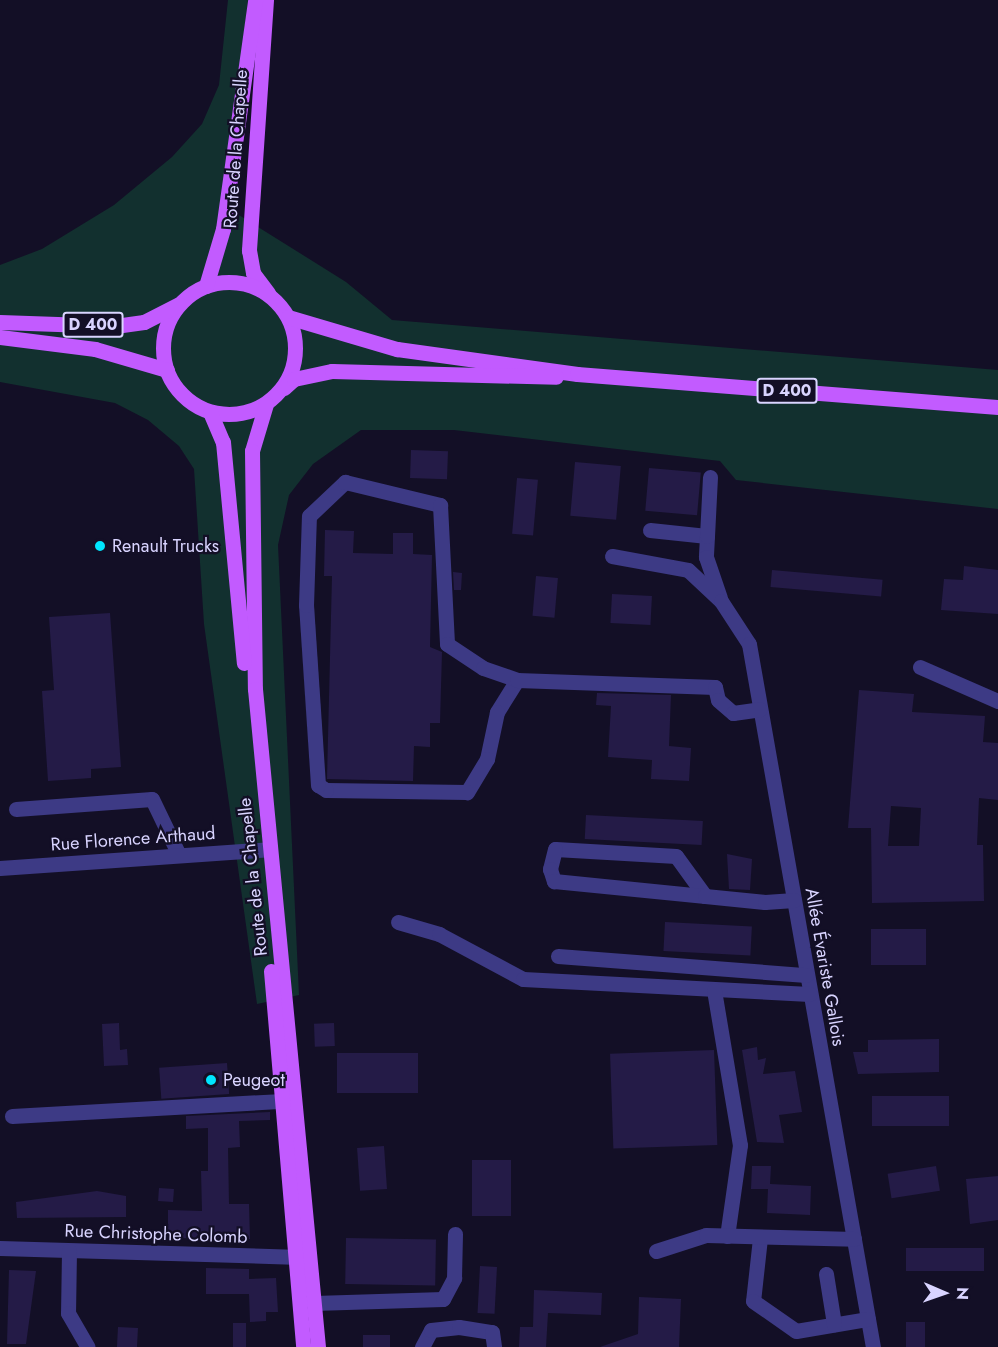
<!DOCTYPE html>
<meta charset="utf-8">
<style>
body{margin:0}
#map{position:relative;width:998px;height:1347px;overflow:hidden;background:#130f26;font-family:Jost,sans-serif}
div>[style]{position:absolute}
.green>*{inset:0;background:#12302f}
.building>*{inset:0;background:#241b47;transform-origin:0 0}
.minor>*{height:15px;margin:-7.5px;padding:0 7.5px;transform-origin:7.5px;border-radius:7.5px;background:#3d3a85}
.major>*{height:15px;margin:-7.5px;padding:0 7.5px;transform-origin:7.5px;border-radius:7.5px;background:#c25bff}
.major>.ring{margin:-7.5px;padding:0;box-sizing:content-box;background:none;border:15px solid #c25bff;border-radius:50%}
.dots>*{width:16px;height:16px;translate:-50% -50%;box-sizing:border-box;border:3px solid #130f26;border-radius:50%}
span{translate:-50% -50%;white-space:nowrap;text-align:center;line-height:1.15;-webkit-text-stroke:4.5px #130f26;paint-order:stroke}
.shield-label span{padding:2px 4px;background:#130f26;border:2px solid;border-radius:4px;-webkit-text-stroke-width:0}
.shield-label{font-size:16px;color:#d9d4ff;font-weight:700}
.street-label{font-size:18px;color:#d9d4ff}
.poi-label{font-size:18px;color:#d9d4ff}
.left{translate:0 -50%;text-align:left}
.north{position:absolute;left:914px;top:1263px;width:60px;height:60px;-webkit-text-stroke:4px #130f26;paint-order:stroke;rotate:92deg;font-size:16px;font-weight:700;line-height:24px;text-align:center;color:#d9d4ff}
.north::after{content:'';display:block;margin:auto;width:21px;height:27px;background:#d9d4ff;clip-path:polygon(50% 0,100% 100%,50% 72%,0 100%)}
</style>
<div id="map">
<div class="green">
<i style="clip-path:polygon(228px 0,248px 0,223px 205px,346px 282px,392px 320px,998px 370px,998px 509px,736px 480px,720px 461px,454px 430px,361px 430px,313px 464px,289px 495px,278px 545px,299px 995px,257px 1004px,204px 624px,194px 469px,179px 446px,148px 420px,115px 403px,0 382px,0 265px,42px 249px,114px 205px,172px 157px,202px 124px,219px 85px)"></i>
</div>
<div class="building">
<i style="left:411px;top:450px;width:37px;height:28px;rotate:2deg"></i>
<i style="left:575px;top:462px;width:46px;height:54px;rotate:5deg"></i>
<i style="left:649px;top:468px;width:52px;height:43px;rotate:5deg"></i>
<i style="left:517px;top:478px;width:21px;height:56px;rotate:5deg"></i>
<i style="clip-path:polygon(325px 530px,354px 531px,353px 553px,393px 554px,393px 533px,413px 533px,413px 554px,432px 555px,430px 647px,442px 652px,440px 723px,430px 723px,430px 747px,414px 746px,413px 781px,327px 779px,332px 576px,324px 576px)"></i>
<i style="clip-path:polygon(964px 566px,998px 570px,998px 614px,941px 610px,944px 579px,963px 580px)"></i>
<i style="left:772px;top:570px;width:111px;height:17px;rotate:5deg"></i>
<i style="clip-path:polygon(453px 572px,462px 573px,461px 590px,454px 590px)"></i>
<i style="left:536px;top:576px;width:22px;height:40px;rotate:5deg"></i>
<i style="left:612px;top:594px;width:40px;height:29px;rotate:3deg"></i>
<i style="clip-path:polygon(110px 613px,121px 767px,91px 769px,91px 778px,48px 781px,42px 691px,54px 690px,49px 617px)"></i>
<i style="clip-path:polygon(evenodd,859px 690px,914px 694px,912px 712px,985px 716px,983px 742px,998px 743px,998px 800px,979px 798px,977px 845px,983px 845px,984px 901px,872px 903px,871px 828px,848px 828px,859px 690px,891px 806px,921px 808px,919px 846px,888px 846px,891px 806px)"></i>
<i style="clip-path:polygon(597px 693px,671px 695px,669px 746px,691px 748px,689px 781px,651px 779px,652px 760px,608px 757px,611px 706px,596px 705px)"></i>
<i style="left:586px;top:815px;width:117px;height:24px;rotate:3deg"></i>
<i style="clip-path:polygon(727px 854px,752px 859px,750px 890px,729px 889px)"></i>
<i style="left:665px;top:922px;width:87px;height:29px;rotate:3deg"></i>
<i style="left:871px;top:929px;width:55px;height:36px"></i>
<i style="clip-path:polygon(119px 1023px,120px 1050px,127px 1049px,128px 1065px,104px 1066px,102px 1024px)"></i>
<i style="left:334px;top:1023px;width:23px;height:20px;rotate:88deg"></i>
<i style="clip-path:polygon(939px 1039px,939px 1072px,858px 1074px,853px 1052px,868px 1052px,868px 1040px)"></i>
<i style="clip-path:polygon(757px 1047px,758px 1060px,766px 1058px,763px 1074px,795px 1071px,802px 1112px,779px 1115px,784px 1143px,757px 1142px,742px 1050px)"></i>
<i style="left:714px;top:1050px;width:95px;height:104px;rotate:88deg"></i>
<i style="left:418px;top:1053px;width:40px;height:81px;rotate:90deg"></i>
<i style="left:227px;top:1063px;width:31px;height:68px;rotate:86deg"></i>
<i style="left:949px;top:1096px;width:30px;height:77px;rotate:90deg"></i>
<i style="clip-path:polygon(270px 1112px,270px 1120px,239px 1121px,240px 1147px,228px 1148px,229px 1204px,249px 1204px,250px 1239px,168px 1238px,168px 1210px,202px 1211px,201px 1171px,208px 1171px,208px 1128px,186px 1129px,186px 1116px)"></i>
<i style="left:384px;top:1146px;width:43px;height:27px;rotate:86deg"></i>
<i style="left:472px;top:1160px;width:39px;height:56px"></i>
<i style="clip-path:polygon(752px 1166px,771px 1166px,770px 1184px,811px 1186px,810px 1215px,767px 1213px,768px 1189px,751px 1189px)"></i>
<i style="left:936px;top:1166px;width:25px;height:49px;rotate:81deg"></i>
<i style="clip-path:polygon(998px 1176px,998px 1220px,970px 1224px,966px 1179px)"></i>
<i style="left:159px;top:1188px;width:15px;height:13px;rotate:4deg"></i>
<i style="clip-path:polygon(97px 1191px,126px 1196px,126px 1217px,17px 1218px,16px 1202px)"></i>
<i style="left:346px;top:1238px;width:90px;height:46px;rotate:1deg"></i>
<i style="left:906px;top:1248px;width:78px;height:23px"></i>
<i style="left:480px;top:1266px;width:17px;height:47px;rotate:3deg"></i>
<i style="clip-path:polygon(206px 1268px,249px 1269px,249px 1279px,276px 1278px,278px 1312px,266px 1312px,266px 1321px,250px 1322px,249px 1294px,206px 1294px)"></i>
<i style="clip-path:polygon(9px 1270px,36px 1271px,26px 1344px,7px 1344px)"></i>
<i style="clip-path:polygon(534px 1290px,602px 1293px,601px 1315px,548px 1313px,546px 1347px,519px 1347px,520px 1327px,533px 1327px)"></i>
<i style="clip-path:polygon(639px 1297px,681px 1299px,679px 1347px,600px 1347px,638px 1334px)"></i>
<i style="left:906px;top:1322px;width:19px;height:25px"></i>
<i style="left:233px;top:1323px;width:13px;height:24px"></i>
<i style="left:118px;top:1327px;width:20px;height:20px;rotate:3deg"></i>
<i style="left:363px;top:1335px;width:27px;height:12px"></i>
</div>
<div class="minor">
<i style="left:650px;top:530px;width:57px;rotate:6deg"></i>
<i style="left:707px;top:536px;width:21px;rotate:93deg"></i>
<i style="left:706px;top:557px;width:43px;rotate:71.1deg"></i>
<i style="left:707px;top:536px;width:59px;rotate:-87.1deg"></i>
<i style="left:612px;top:556px;width:77px;rotate:10.4deg"></i>
<i style="left:688px;top:570px;width:45px;rotate:43.2deg"></i>
<i style="left:721px;top:601px;width:51px;rotate:56.9deg"></i>
<i style="left:749px;top:644px;width:714px;rotate:80deg"></i>
<i style="left:920px;top:667px;width:85px;rotate:23.6deg"></i>
<i style="left:517px;top:680px;width:38px;rotate:122deg"></i>
<i style="left:497px;top:712px;width:48px;rotate:102deg"></i>
<i style="left:487px;top:759px;width:39px;rotate:121deg"></i>
<i style="left:467px;top:792px;width:141px;rotate:-179.2deg"></i>
<i style="left:326px;top:790px;width:9px;rotate:-148deg"></i>
<i style="left:318px;top:785px;width:180px;rotate:-93.8deg"></i>
<i style="left:306px;top:605px;width:89px;rotate:-88.1deg"></i>
<i style="left:309px;top:516px;width:50px;rotate:-43.4deg"></i>
<i style="left:345px;top:482px;width:98px;rotate:13.6deg"></i>
<i style="left:440px;top:505px;width:139px;rotate:87.1deg"></i>
<i style="left:447px;top:644px;width:43px;rotate:33.7deg"></i>
<i style="left:483px;top:668px;width:36px;rotate:19deg"></i>
<i style="left:517px;top:680px;width:198px;rotate:2deg"></i>
<i style="left:715px;top:687px;width:13px;rotate:77deg"></i>
<i style="left:718px;top:700px;width:20px;rotate:41deg"></i>
<i style="left:733px;top:713px;width:27px;rotate:-8deg"></i>
<i style="left:16px;top:809px;width:136px;rotate:-4.2deg"></i>
<i style="left:152px;top:799px;width:62px;rotate:64.3deg"></i>
<i style="left:0;top:868px;width:270px;rotate:-4deg"></i>
<i style="left:705px;top:896px;width:49px;rotate:-125.9deg"></i>
<i style="left:676px;top:856px;width:121px;rotate:-176.7deg"></i>
<i style="left:555px;top:849px;width:21px;rotate:104deg"></i>
<i style="left:550px;top:869px;width:13px;rotate:72deg"></i>
<i style="left:554px;top:881px;width:152px;rotate:5.7deg"></i>
<i style="left:705px;top:896px;width:60px;rotate:5.7deg"></i>
<i style="left:765px;top:902px;width:29px;rotate:-4deg"></i>
<i style="left:398px;top:922px;width:43px;rotate:16.3deg"></i>
<i style="left:439px;top:934px;width:95px;rotate:28.2deg"></i>
<i style="left:523px;top:979px;width:287px;rotate:3deg"></i>
<i style="left:558px;top:956px;width:249px;rotate:4.4deg"></i>
<i style="left:714px;top:990px;width:157px;rotate:80.5deg"></i>
<i style="left:740px;top:1145px;width:92px;rotate:98.1deg"></i>
<i style="left:12px;top:1116px;width:271px;rotate:-3.2deg"></i>
<i style="left:760px;top:1238px;width:63px;rotate:96.3deg"></i>
<i style="left:753px;top:1301px;width:52px;rotate:34.9deg"></i>
<i style="left:796px;top:1331px;width:73px;rotate:-9.5deg"></i>
<i style="left:0;top:1248px;width:308px;rotate:1.7deg"></i>
<i style="left:69px;top:1251px;width:62px;rotate:90.9deg"></i>
<i style="left:68px;top:1313px;width:39px;rotate:60deg"></i>
<i style="left:656px;top:1251px;width:52px;rotate:-17.7deg"></i>
<i style="left:706px;top:1235px;width:148px;rotate:1.5deg"></i>
<i style="left:826px;top:1274px;width:51px;rotate:80.9deg"></i>
<i style="left:314px;top:1303px;width:129px;rotate:-1.8deg"></i>
<i style="left:443px;top:1299px;width:24px;rotate:-62deg"></i>
<i style="left:454px;top:1278px;width:44px;rotate:-88.7deg"></i>
<i style="left:422px;top:1347px;width:19px;rotate:-62deg"></i>
<i style="left:431px;top:1330px;width:28px;rotate:-6deg"></i>
<i style="left:459px;top:1327px;width:33px;rotate:9deg"></i>
<i style="left:492px;top:1332px;width:15px;rotate:82deg"></i>
</div>
<div class="major">
<i style="left:266px;top:0;width:251px;rotate:93.9deg"></i>
<i style="left:249px;top:250px;width:23px;rotate:80deg"></i>
<i style="left:253px;top:273px;width:25px;rotate:53deg"></i>
<i class="ring" style="left:163px;top:282px;width:117px;height:117px"></i>
<i style="left:206px;top:286px;width:59px;rotate:-73.4deg"></i>
<i style="left:223px;top:229px;width:231px;rotate:-82deg"></i>
<i style="left:288px;top:317px;width:114px;rotate:16.4deg"></i>
<i style="left:397px;top:349px;width:182px;rotate:7.9deg"></i>
<i style="left:577px;top:374px;width:422px;rotate:4.5deg"></i>
<i style="left:0;top:322px;width:115px;rotate:2deg"></i>
<i style="left:115px;top:326px;width:29px;rotate:-8deg"></i>
<i style="left:144px;top:322px;width:39px;rotate:-27deg"></i>
<i style="left:0;top:337px;width:96px;rotate:7.2deg"></i>
<i style="left:95px;top:349px;width:75px;rotate:16.3deg"></i>
<i style="left:284px;top:388px;width:13px;rotate:-42deg"></i>
<i style="left:294px;top:379px;width:39px;rotate:-12deg"></i>
<i style="left:332px;top:371px;width:224px;rotate:1.5deg"></i>
<i style="left:266px;top:404px;width:49px;rotate:106.6deg"></i>
<i style="left:252px;top:451px;width:238px;rotate:89.3deg"></i>
<i style="left:255px;top:689px;width:661px;rotate:84.53deg"></i>
<i style="left:210px;top:412px;width:33px;rotate:67deg"></i>
<i style="left:223px;top:442px;width:222px;rotate:84.6deg"></i>
<i style="left:271px;top:971px;width:377px;rotate:85.1deg"></i>
</div>
<div class="dots">
<i style="left:100px;top:546px;background:#00e5ff"></i>
<i style="left:211px;top:1080px;background:#00e5ff"></i>
</div>
<div class="shield-label">
<span style="left:93px;top:325px">D 400</span>
<span style="left:787px;top:391px">D 400</span>
</div>
<div class="street-label">
<span style="left:236px;top:149px;rotate:-86deg">Route de la Chapelle</span>
<span style="left:133px;top:839px;rotate:-4deg">Rue Florence Arthaud</span>
<span style="left:253px;top:877px;rotate:-96deg">Route de la Chapelle</span>
<span style="left:825px;top:967px;rotate:80deg">Allée Évariste Gallois</span>
<span style="left:156px;top:1234px;rotate:2deg">Rue Christophe Colomb</span>
</div>
<div class="poi-label">
<span class="left" style="left:112px;top:546px">Renault Trucks</span>
<span class="left" style="left:223px;top:1080px">Peugeot</span>
</div>
<div class="north">N</div>
</div>
